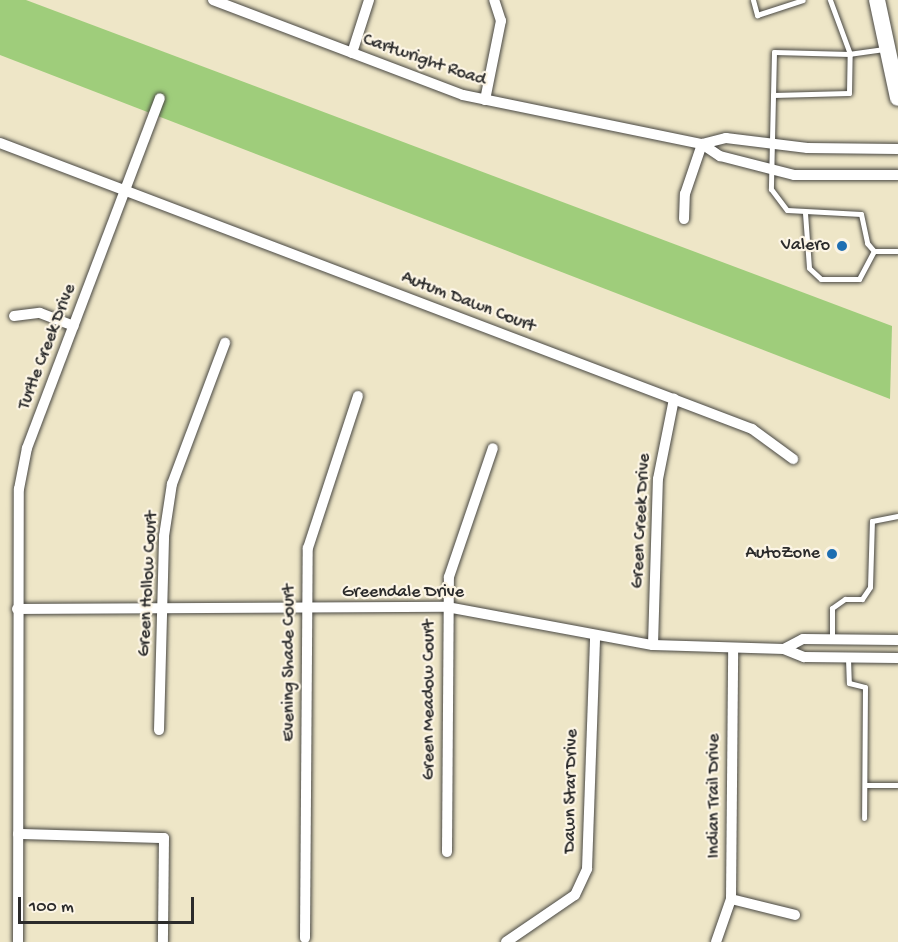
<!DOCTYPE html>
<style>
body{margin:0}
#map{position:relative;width:898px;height:942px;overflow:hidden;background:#eee6c7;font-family:"Gochi Hand",sans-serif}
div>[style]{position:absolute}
.green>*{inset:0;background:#9fcd7b}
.roads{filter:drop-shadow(0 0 2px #484742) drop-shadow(0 0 2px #484742)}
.service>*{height:5px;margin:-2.5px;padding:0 2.5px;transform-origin:2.5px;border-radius:2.5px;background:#fff}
.minor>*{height:10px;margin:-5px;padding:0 5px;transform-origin:5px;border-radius:5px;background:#fff}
.primary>*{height:16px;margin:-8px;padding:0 8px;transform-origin:8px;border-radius:8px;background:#fff}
.dots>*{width:16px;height:16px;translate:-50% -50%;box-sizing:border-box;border:3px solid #fcf5e5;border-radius:50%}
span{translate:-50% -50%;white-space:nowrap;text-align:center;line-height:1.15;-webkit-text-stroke:4.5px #fcf5e5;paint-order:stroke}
.street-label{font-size:18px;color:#2b2b2b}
.poi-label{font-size:18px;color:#2b2b2b}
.right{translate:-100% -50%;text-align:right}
.scale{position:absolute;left:18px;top:897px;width:176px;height:27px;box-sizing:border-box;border:3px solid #2b2b2b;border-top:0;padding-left:8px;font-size:18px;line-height:21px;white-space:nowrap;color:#2b2b2b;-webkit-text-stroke:4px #fcf5e5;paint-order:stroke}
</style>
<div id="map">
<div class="green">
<i style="clip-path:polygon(0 0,26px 0,892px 326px,890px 399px,0 55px)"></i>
</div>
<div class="roads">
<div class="service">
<i style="left:753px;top:0;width:16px;rotate:75deg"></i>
<i style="left:757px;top:15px;width:48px;rotate:-18.1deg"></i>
<i style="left:884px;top:49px;width:34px;rotate:172deg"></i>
<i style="left:850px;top:54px;width:76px;rotate:-178.5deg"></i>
<i style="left:774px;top:52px;width:137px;rotate:91.3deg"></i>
<i style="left:771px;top:189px;width:26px;rotate:53deg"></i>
<i style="left:787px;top:210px;width:74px;rotate:3.1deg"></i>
<i style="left:861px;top:214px;width:30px;rotate:78deg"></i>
<i style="left:867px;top:243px;width:11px;rotate:49deg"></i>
<i style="left:874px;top:251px;width:24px"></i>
<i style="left:773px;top:95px;width:76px;rotate:-1.5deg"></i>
<i style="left:849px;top:93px;width:39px;rotate:-89deg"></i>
<i style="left:850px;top:54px;width:58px;rotate:-110.3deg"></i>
<i style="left:805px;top:213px;width:55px;rotate:85.8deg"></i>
<i style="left:809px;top:268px;width:16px;rotate:43deg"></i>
<i style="left:821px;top:279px;width:38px"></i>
<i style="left:859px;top:279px;width:32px;rotate:-62deg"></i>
<i style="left:832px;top:639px;width:31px;rotate:-90deg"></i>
<i style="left:832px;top:608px;width:16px;rotate:-35deg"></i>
<i style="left:845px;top:599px;width:17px"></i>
<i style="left:862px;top:599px;width:14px;rotate:-56deg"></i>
<i style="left:870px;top:587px;width:66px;rotate:-88.3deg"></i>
<i style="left:872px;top:521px;width:26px;rotate:-11deg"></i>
<i style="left:848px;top:658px;width:25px;rotate:88deg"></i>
<i style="left:849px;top:683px;width:16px;rotate:14deg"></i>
<i style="left:865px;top:687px;width:131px;rotate:90.4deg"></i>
<i style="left:865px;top:785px;width:33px"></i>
</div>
<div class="minor">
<i style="left:213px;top:0;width:267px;rotate:20.8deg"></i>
<i style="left:463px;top:95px;width:244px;rotate:11.6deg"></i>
<i style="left:702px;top:144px;width:22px;rotate:34deg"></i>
<i style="left:720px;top:156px;width:76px;rotate:14.4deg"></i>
<i style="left:794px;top:175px;width:104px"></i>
<i style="left:352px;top:53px;width:56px;rotate:-72.2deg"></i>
<i style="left:485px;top:100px;width:81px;rotate:-78.6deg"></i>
<i style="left:501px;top:21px;width:22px;rotate:-108deg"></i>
<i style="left:0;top:143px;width:805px;rotate:20.82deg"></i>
<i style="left:752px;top:429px;width:51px;rotate:36.2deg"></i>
<i style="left:702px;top:144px;width:25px;rotate:-14deg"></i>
<i style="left:726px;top:138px;width:82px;rotate:7deg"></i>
<i style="left:807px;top:148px;width:91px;rotate:0.6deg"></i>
<i style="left:684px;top:219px;width:25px;rotate:-88deg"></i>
<i style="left:685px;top:194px;width:53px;rotate:-71.2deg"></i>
<i style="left:14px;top:316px;width:26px;rotate:-7deg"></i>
<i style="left:40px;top:313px;width:36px;rotate:21deg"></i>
<i style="left:17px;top:609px;width:430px;rotate:-0.3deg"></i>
<i style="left:447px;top:607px;width:209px;rotate:10.5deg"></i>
<i style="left:653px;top:645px;width:131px;rotate:1.7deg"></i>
<i style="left:784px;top:649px;width:22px;rotate:22deg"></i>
<i style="left:804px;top:657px;width:94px;rotate:0.6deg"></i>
<i style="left:653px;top:645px;width:166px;rotate:-88.3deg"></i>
<i style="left:658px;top:479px;width:82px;rotate:-78.7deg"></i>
<i style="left:784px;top:649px;width:21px;rotate:-28deg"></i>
<i style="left:803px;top:639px;width:95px;rotate:0.6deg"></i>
<i style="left:159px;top:730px;width:194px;rotate:-88.5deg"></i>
<i style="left:164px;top:536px;width:53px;rotate:-81.3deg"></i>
<i style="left:172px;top:484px;width:151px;rotate:-69.4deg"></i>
<i style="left:18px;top:834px;width:146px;rotate:1.6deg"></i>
<i style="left:164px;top:838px;width:104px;rotate:90.6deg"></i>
<i style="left:447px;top:852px;width:275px;rotate:-89.6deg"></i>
<i style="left:449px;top:577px;width:136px;rotate:-71.2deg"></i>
<i style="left:731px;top:899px;width:66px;rotate:14deg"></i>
<i style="left:305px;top:938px;width:390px;rotate:-89.6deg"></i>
<i style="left:308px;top:548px;width:160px;rotate:-71.8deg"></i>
<i style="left:18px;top:942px;width:453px;rotate:-89.9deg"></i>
<i style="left:19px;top:489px;width:42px;rotate:-79deg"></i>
<i style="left:27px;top:448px;width:374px;rotate:-69.2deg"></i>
<i style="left:506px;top:942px;width:83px;rotate:-34.3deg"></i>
<i style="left:575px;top:895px;width:29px;rotate:-65deg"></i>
<i style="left:587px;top:869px;width:231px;rotate:-88deg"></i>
<i style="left:716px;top:942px;width:46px;rotate:-70.8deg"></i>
<i style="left:731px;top:899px;width:251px;rotate:-89.5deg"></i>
</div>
<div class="primary">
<i style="left:877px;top:0;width:100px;rotate:77.9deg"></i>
</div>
</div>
<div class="dots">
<i style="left:842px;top:246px;background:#1f6fb2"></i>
<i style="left:832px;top:554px;background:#1f6fb2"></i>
</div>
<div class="street-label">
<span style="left:424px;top:61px;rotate:19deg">Cartwright Road</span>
<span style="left:468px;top:303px;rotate:21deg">Autum Dawn Court</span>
<span style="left:48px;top:347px;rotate:-69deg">Turtle Creek Drive</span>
<span style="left:642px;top:521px;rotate:-87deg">Green Creek Drive</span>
<span style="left:149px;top:584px;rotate:-87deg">Green Hollow Court</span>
<span style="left:403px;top:593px">Greendale Drive</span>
<span style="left:290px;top:663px;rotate:-90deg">Evening Shade Court</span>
<span style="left:430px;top:700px;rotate:-90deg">Green Meadow Court</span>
<span style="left:572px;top:791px;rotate:-89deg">Dawn Star Drive</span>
<span style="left:715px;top:796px;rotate:-90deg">Indian Trail Drive</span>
</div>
<div class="poi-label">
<span class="right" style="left:830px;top:246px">Valero</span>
<span class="right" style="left:820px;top:554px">AutoZone</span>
</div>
<div class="scale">100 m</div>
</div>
